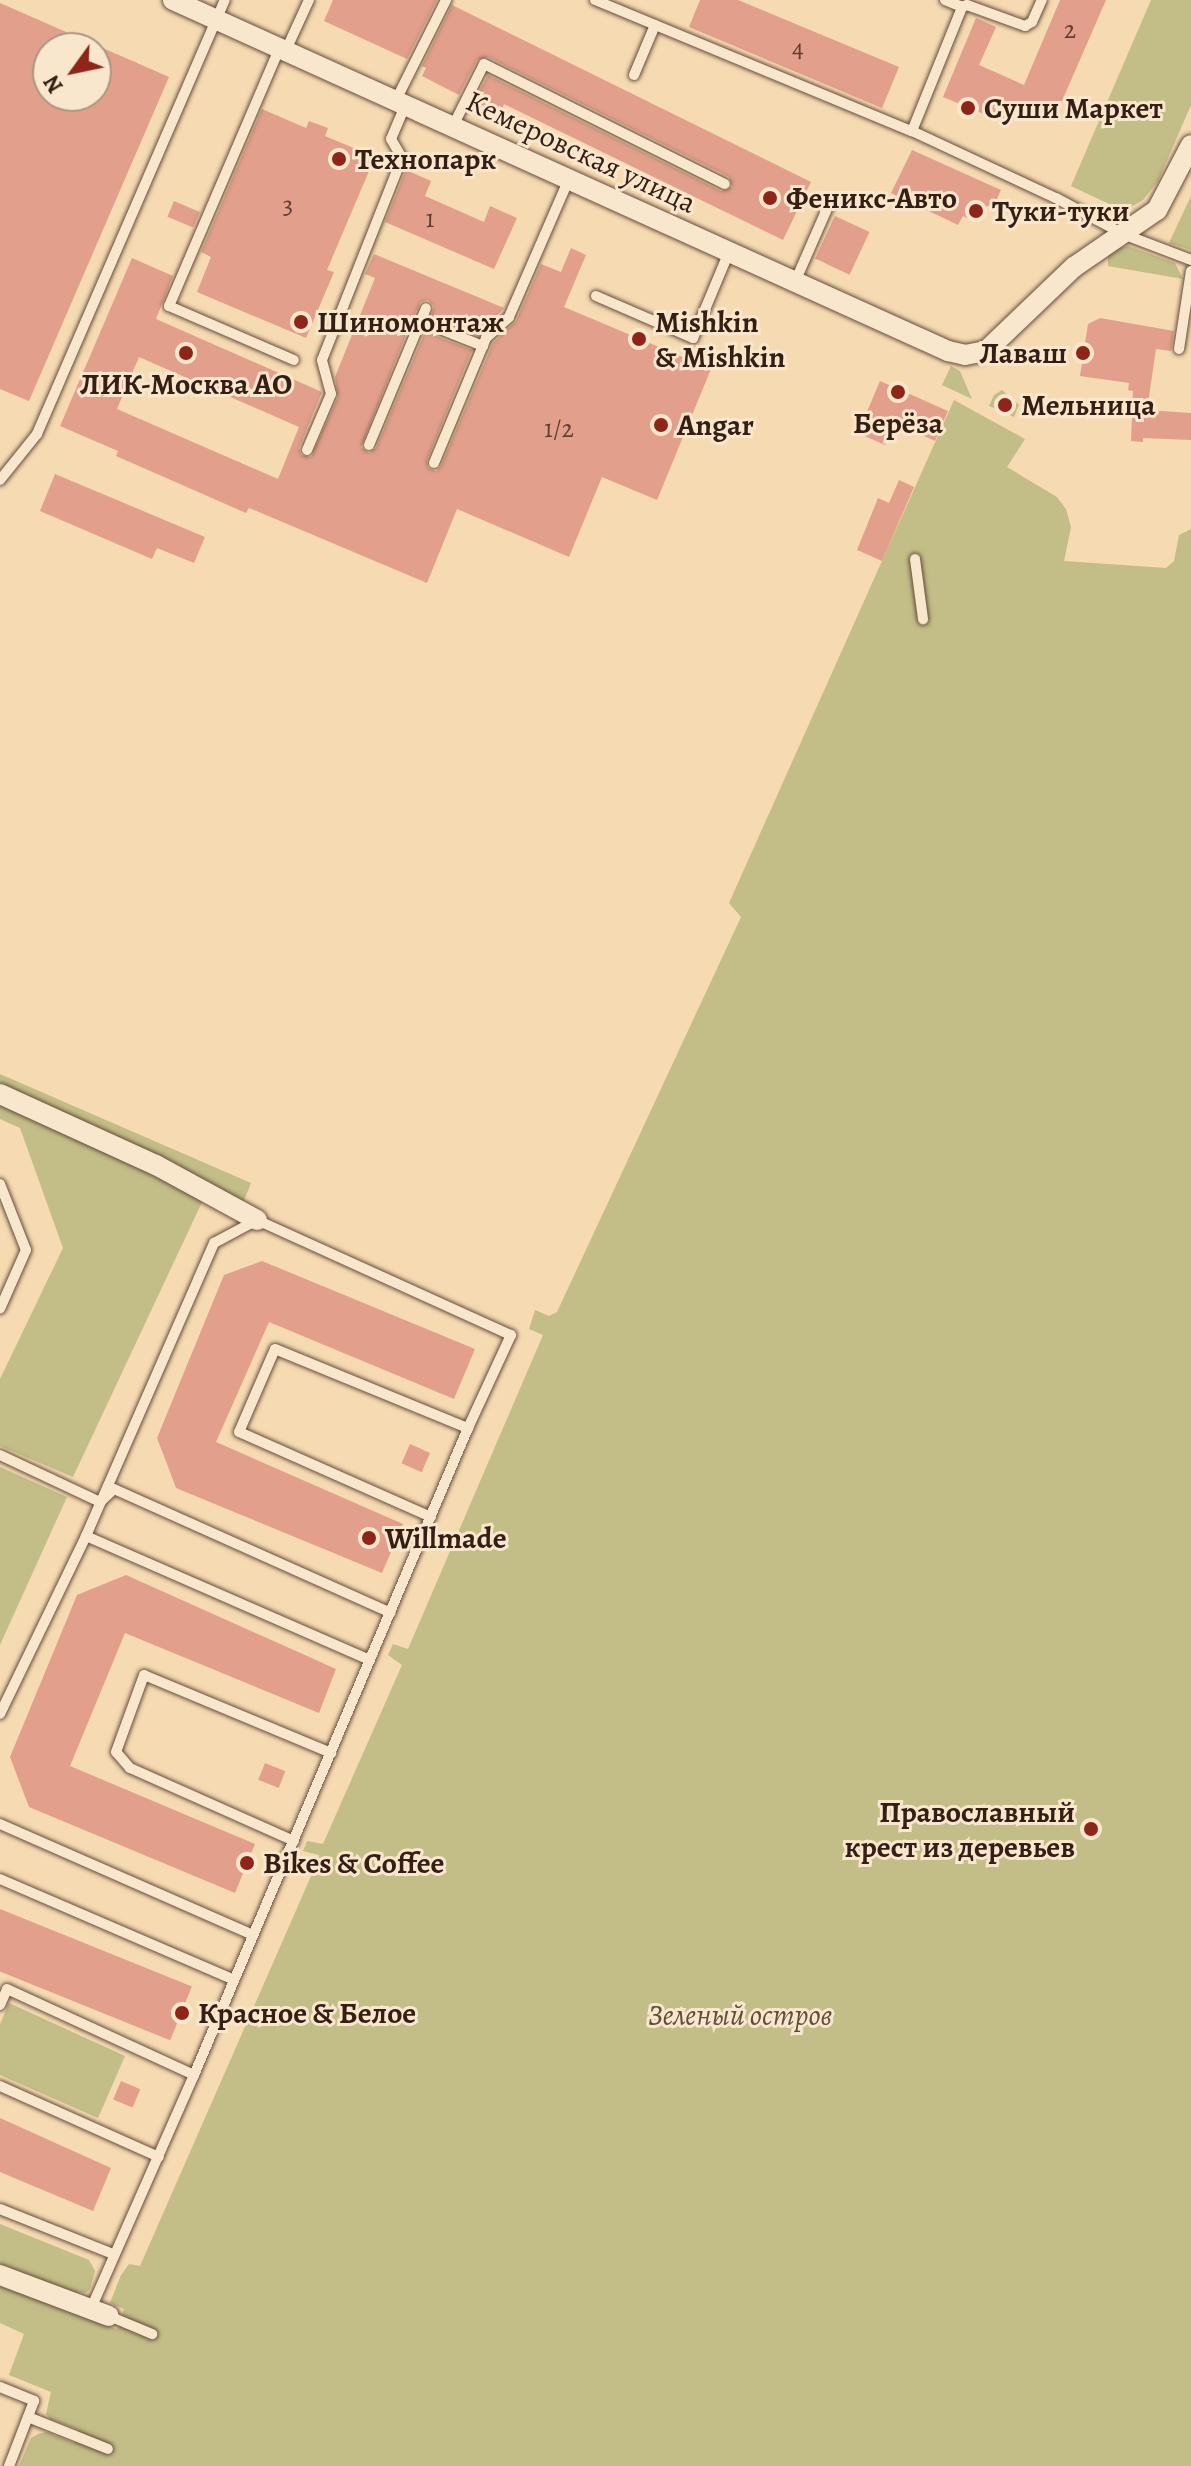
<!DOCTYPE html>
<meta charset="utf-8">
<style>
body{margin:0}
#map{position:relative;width:1191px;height:2466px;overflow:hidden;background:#f6dab2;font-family:Alegreya,serif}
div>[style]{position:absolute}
.green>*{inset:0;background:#c3bd87}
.building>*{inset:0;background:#e29f8b;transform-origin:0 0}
.roads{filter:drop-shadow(0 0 2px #664d3c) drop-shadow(0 0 2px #664d3c)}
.service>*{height:10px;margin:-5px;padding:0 5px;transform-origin:5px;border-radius:5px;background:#f9e7cd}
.minor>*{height:20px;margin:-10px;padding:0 10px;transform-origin:10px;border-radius:10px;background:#f9e7cd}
.dots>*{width:22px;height:22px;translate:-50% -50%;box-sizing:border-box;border:4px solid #f9e7cd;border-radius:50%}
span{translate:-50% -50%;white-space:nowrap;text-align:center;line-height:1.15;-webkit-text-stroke:6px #f9e7cd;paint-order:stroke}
.number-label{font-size:26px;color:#613e32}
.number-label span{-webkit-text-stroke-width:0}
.poi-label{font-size:30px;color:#361e14;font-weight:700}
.left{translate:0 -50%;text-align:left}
.right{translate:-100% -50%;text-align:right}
.street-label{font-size:30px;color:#361e14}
.park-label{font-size:30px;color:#604e36;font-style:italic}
.north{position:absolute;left:32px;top:32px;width:80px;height:80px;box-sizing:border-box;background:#f9e7cd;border:2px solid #ab9783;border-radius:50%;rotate:237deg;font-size:22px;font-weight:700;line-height:32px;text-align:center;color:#361e14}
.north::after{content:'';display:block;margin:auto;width:28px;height:36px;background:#8f2418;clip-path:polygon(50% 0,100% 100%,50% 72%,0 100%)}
</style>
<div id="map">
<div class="green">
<i style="clip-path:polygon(1151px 0,1191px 0,1191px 105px,1158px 181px,1143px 200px,1124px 211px,1071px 186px)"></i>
<i style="clip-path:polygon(1191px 196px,1191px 250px,1169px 243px)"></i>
<i style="clip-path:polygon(1128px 246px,1175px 263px,1183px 279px,1108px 266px,1108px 251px)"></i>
<i style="clip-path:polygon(951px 366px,960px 371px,972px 399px,942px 385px)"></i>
<i style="clip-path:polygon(1002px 390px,1019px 405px,1014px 417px,989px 406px,994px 395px)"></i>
<i style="clip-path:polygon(954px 400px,1025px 439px,1007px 467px,1057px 497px,1066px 509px,1071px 527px,1064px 561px,1166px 568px,1174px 561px,1179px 535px,1191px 529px,1191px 2466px,19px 2466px,31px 2438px,38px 2434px,46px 2432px,74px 2443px,79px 2430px,50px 2419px,46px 2414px,51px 2392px,9px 2375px,24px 2334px,0 2323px,0 2286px,117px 2329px,124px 2309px,110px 2303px,121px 2275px,129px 2264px,140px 2266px,319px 1858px,319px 1855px,303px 1851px,307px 1841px,323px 1844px,402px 1665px,388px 1655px,393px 1644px,408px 1649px,543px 1335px,529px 1329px,535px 1310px,549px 1316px,557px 1312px,741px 917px,729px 903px)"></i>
<i style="clip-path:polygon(0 1074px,251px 1183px,241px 1208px,204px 1198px,73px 1477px,0 1446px,0 1379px,63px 1248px,20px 1128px,0 1119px)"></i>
<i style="clip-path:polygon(0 1467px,67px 1497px,0 1645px)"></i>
<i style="clip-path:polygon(9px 2003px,125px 2056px,98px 2118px,0 2075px,0 2024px)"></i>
<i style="clip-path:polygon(0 2224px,89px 2260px,95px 2271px,90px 2289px,86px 2293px,72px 2292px,0 2264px)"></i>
</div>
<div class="building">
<i style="clip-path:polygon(333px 0,437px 0,407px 59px,324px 21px)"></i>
<i style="clip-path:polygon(700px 0,738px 0,899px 67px,882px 108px,689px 27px)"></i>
<i style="clip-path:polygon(1060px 0,1106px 0,1055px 117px,1017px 101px,1008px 124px,943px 97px,976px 18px,996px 27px,979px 65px,1024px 85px)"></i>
<i style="clip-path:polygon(evenodd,0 3px,169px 77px,29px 401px,0 389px,0 3px,48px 48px,96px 48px,96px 96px,48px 96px,48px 48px)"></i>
<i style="clip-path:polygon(452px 5px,811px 182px,783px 240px,504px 104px,500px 114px,474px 101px,488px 75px,721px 191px,732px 187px,729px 177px,488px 57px,477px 60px,459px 95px,422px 76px,426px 68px,422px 66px)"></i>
<i style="clip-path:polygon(262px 109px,306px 128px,309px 121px,328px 128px,325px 136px,375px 157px,327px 270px,334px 272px,306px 338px,197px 292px,211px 257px,201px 252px)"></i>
<i style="clip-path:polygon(912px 150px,1001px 190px,995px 203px,981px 209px,976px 222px,963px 216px,958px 225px,891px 193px)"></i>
<i style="clip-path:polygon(406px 170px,431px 181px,425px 196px,484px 222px,490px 206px,517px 218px,494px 269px,385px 222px)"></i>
<i style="left:174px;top:201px;width:28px;height:17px;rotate:23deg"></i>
<i style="left:835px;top:216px;width:38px;height:47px;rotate:25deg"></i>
<i style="clip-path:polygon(evenodd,571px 248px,586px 255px,564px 307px,711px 369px,657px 500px,602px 477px,569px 557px,457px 509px,427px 583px,249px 508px,246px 513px,116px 456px,118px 451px,60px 426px,132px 258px,173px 276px,156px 319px,322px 392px,299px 448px,301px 455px,311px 457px,338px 397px,335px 377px,375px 278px,365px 274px,374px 254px,504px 308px,478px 336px,431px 317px,434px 306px,428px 300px,421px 302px,413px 317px,361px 447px,369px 453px,376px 448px,425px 332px,472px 350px,427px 460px,428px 468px,436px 471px,441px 466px,493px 343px,516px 321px,541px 264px,561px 272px,571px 248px,139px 357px,299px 427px,278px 479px,117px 409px,139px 357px)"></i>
<i style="clip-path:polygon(1100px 318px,1174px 331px,1171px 351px,1156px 349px,1147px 410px,1191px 413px,1191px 440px,1143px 438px,1143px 442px,1131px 441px,1133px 391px,1128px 390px,1129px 383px,1080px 376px,1088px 324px)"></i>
<i style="clip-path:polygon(880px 381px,948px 411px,935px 441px,895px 423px,885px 445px,858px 433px)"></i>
<i style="clip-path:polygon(55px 474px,205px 537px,194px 563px,157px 548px,152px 559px,40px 511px)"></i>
<i style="clip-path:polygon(899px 480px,914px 487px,882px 561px,857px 550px,878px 498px,889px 503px)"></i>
<i style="clip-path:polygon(262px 1261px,475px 1349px,454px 1399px,269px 1322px,216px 1442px,403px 1524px,382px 1573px,176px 1488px,167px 1464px,157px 1438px,224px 1275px)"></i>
<i style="left:410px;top:1444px;width:22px;height:21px;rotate:24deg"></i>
<i style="clip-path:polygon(126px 1575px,336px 1669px,319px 1713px,125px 1633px,70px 1766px,255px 1844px,235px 1893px,29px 1807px,10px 1757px,77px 1595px)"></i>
<i style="left:265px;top:1763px;width:22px;height:18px;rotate:22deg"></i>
<i style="left:0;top:1909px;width:207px;height:58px;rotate:22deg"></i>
<i style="left:121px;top:2081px;width:21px;height:20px;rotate:23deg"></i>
<i style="clip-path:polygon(0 2118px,111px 2168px,93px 2211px,0 2172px)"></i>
</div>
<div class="roads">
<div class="service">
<i style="left:595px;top:0;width:343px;rotate:22.5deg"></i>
<i style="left:912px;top:131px;width:159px;rotate:25deg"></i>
<i style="left:1056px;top:198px;width:76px;rotate:28.2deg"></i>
<i style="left:1123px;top:234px;width:73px;rotate:20.9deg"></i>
<i style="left:945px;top:0;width:18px;rotate:22deg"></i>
<i style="left:280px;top:47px;width:282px;rotate:113.2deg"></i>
<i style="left:169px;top:306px;width:136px;rotate:23.4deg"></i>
<i style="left:286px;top:50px;width:55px;rotate:-65.3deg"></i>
<i style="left:634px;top:75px;width:54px;rotate:-67.2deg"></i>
<i style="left:396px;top:100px;width:112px;rotate:-63.4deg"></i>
<i style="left:453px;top:126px;width:69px;rotate:-63.4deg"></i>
<i style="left:484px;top:64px;width:269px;rotate:26.5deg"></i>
<i style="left:912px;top:131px;width:134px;rotate:-68deg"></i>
<i style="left:962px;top:7px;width:5px;rotate:-22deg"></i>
<i style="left:967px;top:5px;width:62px;rotate:19.9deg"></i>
<i style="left:1025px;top:26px;width:8px;rotate:-30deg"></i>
<i style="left:1032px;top:22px;width:24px;rotate:-66deg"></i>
<i style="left:795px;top:282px;width:87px;rotate:-66.4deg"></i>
<i style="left:596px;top:296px;width:106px;rotate:23.4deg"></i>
<i style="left:693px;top:338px;width:93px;rotate:-67.3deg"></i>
<i style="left:420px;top:321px;width:68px;rotate:21.6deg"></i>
<i style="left:1179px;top:349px;width:79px;rotate:-81.3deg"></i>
<i style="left:369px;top:445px;width:148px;rotate:-67.4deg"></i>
<i style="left:307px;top:450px;width:61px;rotate:-66.8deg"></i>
<i style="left:331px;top:394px;width:35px;rotate:-105deg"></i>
<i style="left:322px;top:360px;width:217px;rotate:-68.4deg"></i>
<i style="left:402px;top:158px;width:22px;rotate:-120deg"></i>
<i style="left:391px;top:139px;width:38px;rotate:-67deg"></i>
<i style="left:434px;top:463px;width:135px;rotate:-67.4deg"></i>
<i style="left:486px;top:338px;width:31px;rotate:-42deg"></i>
<i style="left:509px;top:317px;width:150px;rotate:-66.5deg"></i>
<i style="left:0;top:480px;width:59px;rotate:-51.2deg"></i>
<i style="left:37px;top:434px;width:473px;rotate:-66.6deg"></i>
<i style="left:915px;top:559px;width:61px;rotate:82.4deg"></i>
<i style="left:0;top:1184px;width:71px;rotate:68.5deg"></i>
<i style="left:26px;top:1250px;width:64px;rotate:113.8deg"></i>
<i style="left:0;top:1455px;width:110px;rotate:25.2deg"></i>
<i style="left:100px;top:1502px;width:19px;rotate:-43deg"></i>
<i style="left:114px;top:1489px;width:303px;rotate:24.1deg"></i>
<i style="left:431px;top:1517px;width:210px;rotate:-156.1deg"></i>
<i style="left:239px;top:1432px;width:90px;rotate:-66.6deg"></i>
<i style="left:275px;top:1349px;width:209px;rotate:22.3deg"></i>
<i style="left:86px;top:1536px;width:310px;rotate:23.6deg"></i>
<i style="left:0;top:1714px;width:198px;rotate:-64.2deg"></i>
<i style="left:86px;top:1536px;width:320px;rotate:-66.4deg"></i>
<i style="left:214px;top:1243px;width:49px;rotate:-28.1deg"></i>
<i style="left:257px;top:1220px;width:279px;rotate:24.4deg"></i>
<i style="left:511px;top:1335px;width:102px;rotate:114.8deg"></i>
<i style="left:468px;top:1428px;width:703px;rotate:112.95deg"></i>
<i style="left:194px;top:2075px;width:256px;rotate:113.8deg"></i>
<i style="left:0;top:1824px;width:276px;rotate:23.7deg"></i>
<i style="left:294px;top:1841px;width:180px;rotate:-156deg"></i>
<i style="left:130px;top:1768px;width:21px;rotate:-131deg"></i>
<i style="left:116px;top:1752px;width:82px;rotate:-70deg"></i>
<i style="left:144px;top:1675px;width:203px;rotate:22.6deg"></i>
<i style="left:0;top:1879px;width:255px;rotate:23.3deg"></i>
<i style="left:0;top:2005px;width:17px;rotate:-66deg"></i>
<i style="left:7px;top:1989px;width:206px;rotate:24.7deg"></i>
<i style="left:0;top:2086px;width:174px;rotate:24.1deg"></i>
<i style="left:0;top:2209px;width:122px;rotate:21.7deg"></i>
<i style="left:109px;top:2316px;width:47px;rotate:22.7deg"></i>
<i style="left:0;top:2387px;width:37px;rotate:22deg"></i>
<i style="left:34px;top:2401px;width:70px;rotate:111deg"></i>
<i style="left:28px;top:2417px;width:86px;rotate:21.8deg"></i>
</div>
<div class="minor">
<i style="left:173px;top:0;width:851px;rotate:24.37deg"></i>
<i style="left:948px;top:351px;width:17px;rotate:13deg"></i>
<i style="left:965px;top:355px;width:21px;rotate:-11deg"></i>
<i style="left:986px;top:351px;width:122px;rotate:-43.7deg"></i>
<i style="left:1074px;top:267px;width:101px;rotate:-34.5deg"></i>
<i style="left:1157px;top:210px;width:73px;rotate:-62.4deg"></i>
<i style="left:0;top:1094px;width:171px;rotate:24.5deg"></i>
<i style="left:156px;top:1165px;width:115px;rotate:28.6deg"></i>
<i style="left:0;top:2275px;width:116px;rotate:20.6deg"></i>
</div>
</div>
<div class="dots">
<i style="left:968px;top:108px;background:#8f2418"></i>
<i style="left:339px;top:159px;background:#8f2418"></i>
<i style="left:770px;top:198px;background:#8f2418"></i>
<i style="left:976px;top:211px;background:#8f2418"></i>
<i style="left:301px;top:322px;background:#8f2418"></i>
<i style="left:639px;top:339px;background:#8f2418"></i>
<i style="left:186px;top:353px;background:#8f2418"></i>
<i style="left:1083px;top:353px;background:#8f2418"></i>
<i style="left:898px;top:392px;background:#8f2418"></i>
<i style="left:1005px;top:405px;background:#8f2418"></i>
<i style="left:661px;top:425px;background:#8f2418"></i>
<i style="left:369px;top:1538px;background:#8f2418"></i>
<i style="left:1091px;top:1829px;background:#8f2418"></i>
<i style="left:247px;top:1863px;background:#8f2418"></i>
<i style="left:182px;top:2013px;background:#8f2418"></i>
</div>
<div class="number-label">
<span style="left:1070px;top:30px">2</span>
<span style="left:798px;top:49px">4</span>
<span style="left:288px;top:205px">3</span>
<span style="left:430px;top:219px">1</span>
<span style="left:559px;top:429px">1/2</span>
</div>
<div class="poi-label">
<span class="left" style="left:984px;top:108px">Суши Маркет</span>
<span class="left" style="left:355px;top:159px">Технопарк</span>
<span class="left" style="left:786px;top:198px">Феникс-Авто</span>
<span class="left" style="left:992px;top:211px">Туки-туки</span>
<span class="left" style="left:317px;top:322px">Шиномонтаж</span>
<span class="left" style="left:655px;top:339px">Mishkin<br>&amp; Mishkin</span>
<span class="right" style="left:1067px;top:353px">Лаваш</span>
<span style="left:186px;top:384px">ЛИК-Москва АО</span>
<span class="left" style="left:1021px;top:405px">Мельница</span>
<span style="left:898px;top:423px">Берёза</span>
<span class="left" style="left:677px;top:425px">Angar</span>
<span class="left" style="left:385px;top:1538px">Willmade</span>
<span class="right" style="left:1075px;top:1829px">Православный<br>крест из деревьев</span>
<span class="left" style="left:263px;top:1863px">Bikes &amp; Coffee</span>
<span class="left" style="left:198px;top:2013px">Красное &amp; Белое</span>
</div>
<div class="street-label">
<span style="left:581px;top:152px;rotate:25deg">Кемеровская улица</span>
</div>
<div class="park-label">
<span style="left:740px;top:2015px">Зеленый остров</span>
</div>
<div class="north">N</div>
</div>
